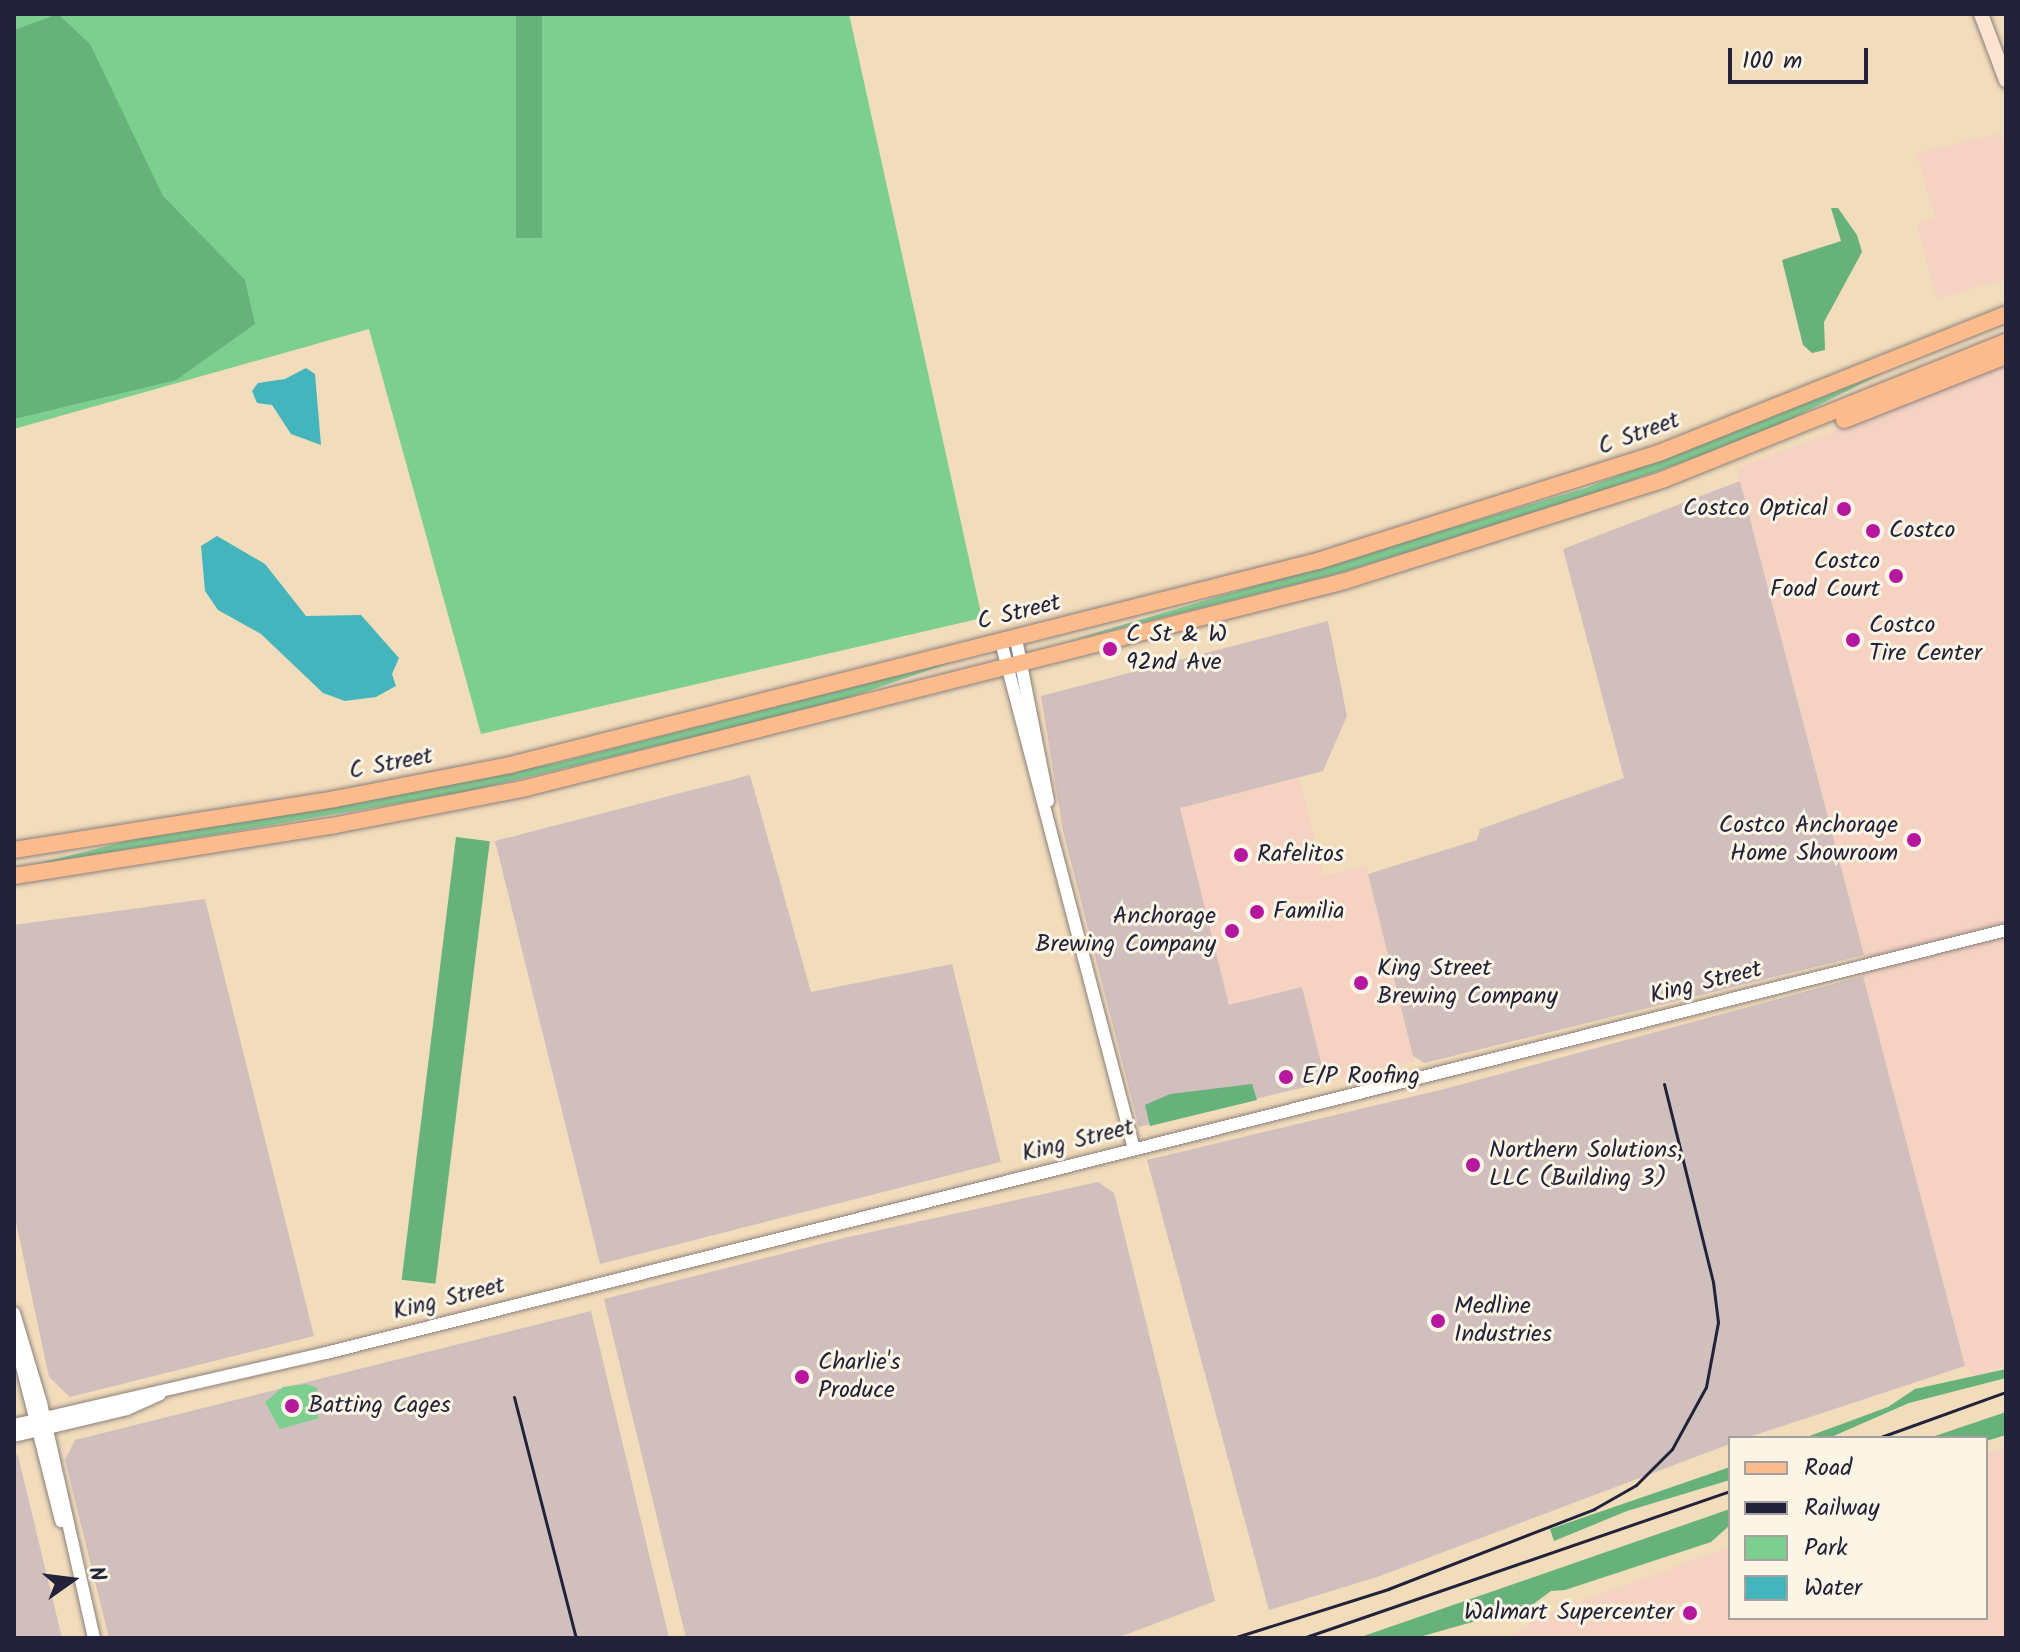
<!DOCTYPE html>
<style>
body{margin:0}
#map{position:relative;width:2020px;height:1652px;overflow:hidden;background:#f1dcbb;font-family:Kalam,sans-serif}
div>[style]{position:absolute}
.built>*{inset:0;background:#f5d2c2}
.industrial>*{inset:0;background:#d1bfbd}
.green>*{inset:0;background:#7dcf90}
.forest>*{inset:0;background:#66b27a;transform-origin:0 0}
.water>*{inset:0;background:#45b5bd}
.roads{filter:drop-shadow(0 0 2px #8a7f7b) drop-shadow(0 0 2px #8a7f7b)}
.tertiary>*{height:12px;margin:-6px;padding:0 6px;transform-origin:6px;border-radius:6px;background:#fff}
.secondary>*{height:14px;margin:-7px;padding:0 7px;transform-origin:7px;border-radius:7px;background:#fde4d1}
.primary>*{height:16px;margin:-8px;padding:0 8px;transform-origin:8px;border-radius:8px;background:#fbbb8d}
.rail>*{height:3px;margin:-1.5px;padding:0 1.5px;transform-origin:1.5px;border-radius:1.5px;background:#22223b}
.dots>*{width:22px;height:22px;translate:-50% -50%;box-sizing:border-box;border:4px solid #fcf5e5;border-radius:50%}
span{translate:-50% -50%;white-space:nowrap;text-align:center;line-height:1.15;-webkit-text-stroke:6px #fcf5e5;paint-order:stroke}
.street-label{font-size:24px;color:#22223b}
.poi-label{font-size:24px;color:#22223b}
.right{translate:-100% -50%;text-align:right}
.left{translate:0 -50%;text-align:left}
.frame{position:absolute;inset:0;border:16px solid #22223b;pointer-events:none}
.legend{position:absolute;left:1728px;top:1436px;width:260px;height:184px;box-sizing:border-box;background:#fcf5e5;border:2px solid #a5a1a1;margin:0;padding:10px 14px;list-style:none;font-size:24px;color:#22223b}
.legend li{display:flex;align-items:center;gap:16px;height:40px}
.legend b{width:40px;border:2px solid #a5a1a1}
.north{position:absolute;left:32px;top:1540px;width:80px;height:80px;-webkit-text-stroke:6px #fcf5e5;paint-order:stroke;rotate:76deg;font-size:22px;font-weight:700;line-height:32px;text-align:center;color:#22223b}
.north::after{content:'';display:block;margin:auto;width:28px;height:36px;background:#22223b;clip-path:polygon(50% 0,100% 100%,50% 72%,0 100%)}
.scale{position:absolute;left:1728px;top:48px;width:140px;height:36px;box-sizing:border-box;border:4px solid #22223b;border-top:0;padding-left:10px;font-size:24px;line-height:28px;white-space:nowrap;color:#22223b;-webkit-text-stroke:6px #fcf5e5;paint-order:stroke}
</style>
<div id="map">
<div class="built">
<i style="clip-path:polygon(1996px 134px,2006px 140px,2006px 279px,1937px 299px,1917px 223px,1935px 217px,1916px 153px)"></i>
<i style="clip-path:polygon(2006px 364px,2006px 1364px,1975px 1377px,1965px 1366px,1863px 976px,1864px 955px,1737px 469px)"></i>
<i style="clip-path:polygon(1299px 778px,1323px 876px,1366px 866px,1414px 1061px,1326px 1082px,1302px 988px,1229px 1006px,1180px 808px)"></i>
<i style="clip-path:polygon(2006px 1447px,2006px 1638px,1505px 1638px,1529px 1628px,1530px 1620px,1730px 1547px,1730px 1618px,1986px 1618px,1986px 1455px)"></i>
</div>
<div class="industrial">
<i style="clip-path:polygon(1740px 481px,1864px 955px,1424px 1063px,1413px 1056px,1368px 874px,1477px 840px,1480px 829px,1624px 778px,1563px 549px)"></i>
<i style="clip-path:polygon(1328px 621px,1347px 716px,1323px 771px,1180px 808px,1229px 1005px,1302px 987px,1326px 1082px,1139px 1127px,1063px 831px,1041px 696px)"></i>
<i style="clip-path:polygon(750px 775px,811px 992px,952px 964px,1001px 1162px,600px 1264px,495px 841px)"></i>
<i style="clip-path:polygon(205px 899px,314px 1336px,70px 1397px,49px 1377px,14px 1213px,14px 925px)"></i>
<i style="clip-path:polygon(1863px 976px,1965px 1366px,1746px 1438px,1730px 1438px,1730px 1444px,1377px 1577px,1269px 1610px,1147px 1160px,1444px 1089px)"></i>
<i style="clip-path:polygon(1098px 1182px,1114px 1193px,1215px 1601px,1117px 1638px,686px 1638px,604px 1299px,844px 1238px)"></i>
<i style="clip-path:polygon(591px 1311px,669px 1638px,109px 1638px,65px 1460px,75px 1440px)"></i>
<i style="clip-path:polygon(14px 1453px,18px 1456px,62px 1638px,14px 1638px)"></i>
</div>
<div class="green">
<i style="clip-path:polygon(14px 14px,849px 14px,982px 618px,481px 734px,369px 329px,14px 429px)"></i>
<i style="clip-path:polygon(1883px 373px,1757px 436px,1559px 506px,1333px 575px,1065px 642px,1586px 488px)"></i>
<i style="clip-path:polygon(961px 659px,830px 704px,466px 792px,28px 866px,139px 838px,557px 763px)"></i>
<i style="clip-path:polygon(306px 1384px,318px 1388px,313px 1397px,319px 1418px,280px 1429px,265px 1402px,283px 1387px)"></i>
</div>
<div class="forest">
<i style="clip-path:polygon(58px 14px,90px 44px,163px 196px,245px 280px,255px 324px,176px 380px,14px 419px,14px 30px)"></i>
<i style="left:516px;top:14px;width:26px;height:224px"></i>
<i style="clip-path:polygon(1831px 208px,1838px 208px,1857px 235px,1862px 252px,1824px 322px,1825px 350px,1812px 353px,1803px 345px,1782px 260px,1841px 241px)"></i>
<i style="left:456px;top:837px;width:34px;height:446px;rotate:7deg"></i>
<i style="clip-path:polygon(1252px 1084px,1257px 1100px,1150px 1126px,1145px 1105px,1170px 1094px)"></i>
<i style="clip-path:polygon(2006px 1369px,2006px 1378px,1909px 1403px,1829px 1438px,1804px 1438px,1888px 1407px,1915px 1389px)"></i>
<i style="clip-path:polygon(2006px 1412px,2006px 1435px,1986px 1441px,1929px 1438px)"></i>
<i style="clip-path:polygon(1730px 1467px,1730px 1480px,1627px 1511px,1554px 1541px,1550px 1529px)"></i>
<i style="clip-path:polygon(1730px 1509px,1730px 1525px,1711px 1542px,1565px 1590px,1551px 1591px,1532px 1605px,1416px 1638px,1358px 1638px)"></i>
</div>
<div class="water">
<i style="clip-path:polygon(306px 368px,315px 374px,321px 445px,291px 434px,272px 405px,257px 403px,252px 391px,258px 383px,285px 379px)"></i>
<i style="clip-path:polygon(217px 536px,265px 564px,306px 616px,361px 615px,399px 658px,392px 674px,396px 686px,376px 697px,345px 701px,323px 693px,261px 634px,218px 610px,205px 591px,201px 546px)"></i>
</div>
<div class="roads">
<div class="tertiary">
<i style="left:1016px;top:639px;width:165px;rotate:78.8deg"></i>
<i style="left:1001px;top:642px;width:524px;rotate:75.3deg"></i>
<i style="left:14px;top:1313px;width:94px;rotate:73.3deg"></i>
<i style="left:41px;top:1403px;width:241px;rotate:77.3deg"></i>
<i style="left:14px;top:1335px;width:192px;rotate:75.8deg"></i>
<i style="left:14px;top:1425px;width:320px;rotate:-13deg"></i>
<i style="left:326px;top:1353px;width:1732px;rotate:-14.13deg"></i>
<i style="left:14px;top:1436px;width:116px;rotate:-13.4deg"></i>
<i style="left:127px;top:1409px;width:36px;rotate:-24deg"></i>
</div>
<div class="secondary">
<i style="left:1981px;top:14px;width:71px;rotate:69.3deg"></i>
</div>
<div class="primary">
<i style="left:1844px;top:420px;width:174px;rotate:-21.6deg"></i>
<i style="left:14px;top:850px;width:325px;rotate:-9deg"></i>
<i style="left:335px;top:799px;width:178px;rotate:-11deg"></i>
<i style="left:510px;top:765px;width:833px;rotate:-14.17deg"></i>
<i style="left:1318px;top:561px;width:358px;rotate:-17.6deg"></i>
<i style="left:1659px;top:453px;width:374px;rotate:-21.8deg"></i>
<i style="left:14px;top:876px;width:321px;rotate:-9deg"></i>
<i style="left:331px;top:826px;width:199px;rotate:-11deg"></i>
<i style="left:526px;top:788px;width:845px;rotate:-14.18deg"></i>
<i style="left:1345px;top:581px;width:333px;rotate:-17.7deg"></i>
<i style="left:1662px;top:480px;width:371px;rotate:-21.9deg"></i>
</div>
</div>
<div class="rail">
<i style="left:514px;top:1397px;width:249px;rotate:75.6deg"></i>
<i style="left:1878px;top:1438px;width:136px;rotate:-19.8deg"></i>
<i style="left:1233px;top:1638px;width:163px;rotate:-17.5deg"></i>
<i style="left:1388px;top:1589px;width:221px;rotate:-21.2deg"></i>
<i style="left:1594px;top:1509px;width:48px;rotate:-29.7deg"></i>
<i style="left:1636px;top:1485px;width:51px;rotate:-45deg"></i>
<i style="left:1672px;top:1449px;width:71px;rotate:-61.3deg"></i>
<i style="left:1706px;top:1387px;width:66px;rotate:-79.5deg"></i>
<i style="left:1718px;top:1322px;width:40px;rotate:-97.1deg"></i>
<i style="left:1713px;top:1282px;width:204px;rotate:-103.9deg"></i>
<i style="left:1303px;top:1638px;width:452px;rotate:-19deg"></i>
</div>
<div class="dots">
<i style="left:1844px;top:509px;background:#b5179e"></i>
<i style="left:1873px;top:531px;background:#b5179e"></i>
<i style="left:1896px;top:576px;background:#b5179e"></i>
<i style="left:1853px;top:640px;background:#b5179e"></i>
<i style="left:1110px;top:649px;background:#b5179e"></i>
<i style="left:1914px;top:840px;background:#b5179e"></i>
<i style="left:1241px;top:855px;background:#b5179e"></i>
<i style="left:1257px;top:912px;background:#b5179e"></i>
<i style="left:1232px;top:931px;background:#b5179e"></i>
<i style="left:1361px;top:983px;background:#b5179e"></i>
<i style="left:1286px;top:1077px;background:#b5179e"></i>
<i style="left:1473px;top:1165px;background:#b5179e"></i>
<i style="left:1438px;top:1321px;background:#b5179e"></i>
<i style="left:802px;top:1377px;background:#b5179e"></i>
<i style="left:292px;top:1406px;background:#b5179e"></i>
<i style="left:1690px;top:1613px;background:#b5179e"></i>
</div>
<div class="street-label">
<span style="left:1639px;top:434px;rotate:-20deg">C Street</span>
<span style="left:1019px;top:613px;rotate:-14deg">C Street</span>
<span style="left:391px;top:764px;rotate:-11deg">C Street</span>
<span style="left:1706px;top:983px;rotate:-14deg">King Street</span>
<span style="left:1078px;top:1141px;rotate:-14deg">King Street</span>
<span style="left:449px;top:1299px;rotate:-14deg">King Street</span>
</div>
<div class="poi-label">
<span class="right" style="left:1828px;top:509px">Costco Optical</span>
<span class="left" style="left:1889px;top:531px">Costco</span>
<span class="right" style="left:1880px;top:576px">Costco<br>Food Court</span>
<span class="left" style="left:1869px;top:640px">Costco<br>Tire Center</span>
<span class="left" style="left:1126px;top:649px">C St &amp; W<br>92nd Ave</span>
<span class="right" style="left:1898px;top:840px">Costco Anchorage<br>Home Showroom</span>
<span class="left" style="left:1257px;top:855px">Rafelitos</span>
<span class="left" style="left:1273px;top:912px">Familia</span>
<span class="right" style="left:1216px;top:931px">Anchorage<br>Brewing Company</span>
<span class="left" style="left:1377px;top:983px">King Street<br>Brewing Company</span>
<span class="left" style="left:1302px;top:1077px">E/P Roofing</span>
<span class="left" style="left:1489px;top:1165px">Northern Solutions,<br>LLC (Building 3)</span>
<span class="left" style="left:1454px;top:1321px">Medline<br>Industries</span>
<span class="left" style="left:818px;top:1377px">Charlie's<br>Produce</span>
<span class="left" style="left:308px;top:1406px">Batting Cages</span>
<span class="right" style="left:1674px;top:1613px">Walmart Supercenter</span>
</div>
<div class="frame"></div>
<ul class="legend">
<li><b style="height:10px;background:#fbbb8d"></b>Road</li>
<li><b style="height:10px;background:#22223b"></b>Railway</li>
<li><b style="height:22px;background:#7dcf90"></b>Park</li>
<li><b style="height:22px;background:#45b5bd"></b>Water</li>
</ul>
<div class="north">N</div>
<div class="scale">100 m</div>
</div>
